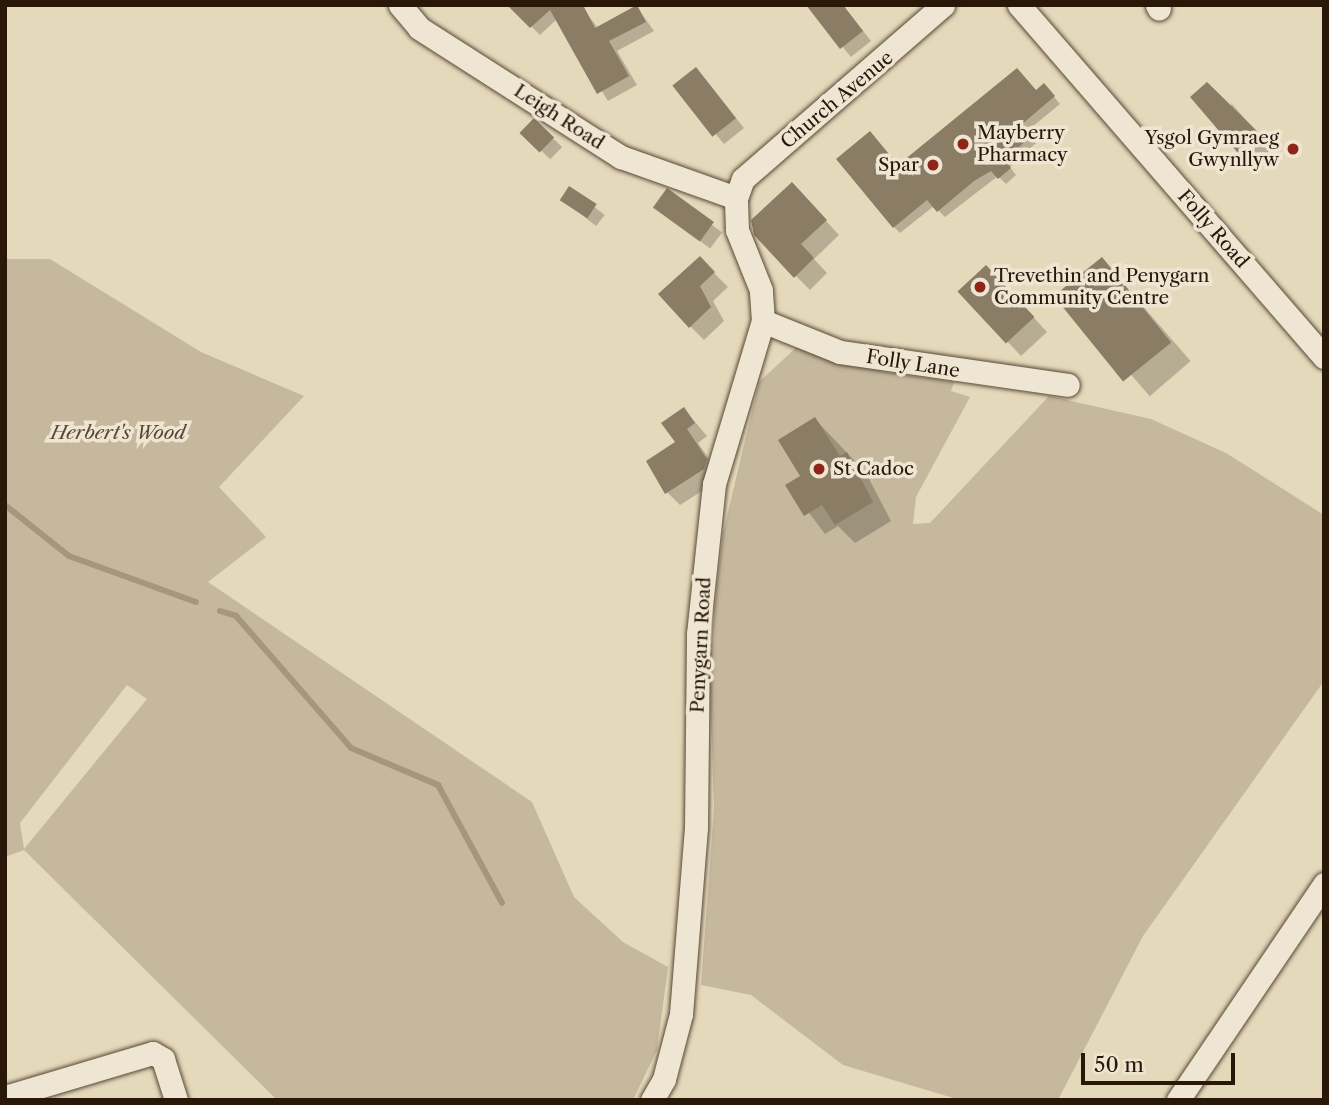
<!DOCTYPE html>
<style>
body{margin:0}
#map{position:relative;width:1329px;height:1105px;overflow:hidden;background:#e5d9bb;font-family:"Libre Caslon Text",serif}
div>[style]{position:absolute}
.green>*{inset:0;background:#c5b89d}
.shadow>*{inset:0;background:#0003;transform-origin:0 0}
.stream>*{height:6px;margin:-3px;padding:0 3px;transform-origin:3px;border-radius:3px;background:#a5977e}
.building>*{inset:0;background:#8b7c65;transform-origin:0 0}
.roads{filter:drop-shadow(0 0 2px #584835) drop-shadow(0 0 2px #584835)}
.minor>*{height:23px;margin:-11.5px;padding:0 11.5px;transform-origin:11.5px;border-radius:11.5px;background:#eee6d3}
.dots>*{width:19px;height:19px;translate:-50% -50%;box-sizing:border-box;border:4px solid #eee6d3;border-radius:50%}
span{translate:-50% -50%;white-space:nowrap;text-align:center;line-height:1.15;-webkit-text-stroke:7px #eee6d3;paint-order:stroke}
.street-label{font-size:19px;color:#291808}
.poi-label{font-size:19px;color:#291808}
.left{translate:0 -50%;text-align:left}
.right{translate:-100% -50%;text-align:right}
.park-label{font-size:19px;color:#584835;font-style:italic}
.frame{position:absolute;inset:0;border:7px solid #291808;pointer-events:none}
.scale{position:absolute;left:1081px;top:1053px;width:154px;height:32px;box-sizing:border-box;border:4px solid #291808;border-top:0;padding-left:9px;font-size:21px;line-height:24px;white-space:nowrap;color:#291808;-webkit-text-stroke:5px #eee6d3;paint-order:stroke}
</style>
<div id="map">
<div class="green">
<i style="clip-path:polygon(evenodd,5px 259px,50px 259px,201px 352px,304px 396px,219px 487px,266px 537px,208px 582px,532px 802px,574px 897px,623px 942px,668px 967px,657px 1050px,633px 1100px,277px 1100px,24px 850px,5px 857px,5px 259px,127px 685px,147px 699px,24px 849px,20px 823px,127px 685px)"></i>
<i style="clip-path:polygon(800px 344px,886px 372px,954px 382px,951px 391px,970px 397px,916px 497px,913px 524px,930px 523px,1049px 396px,1151px 419px,1226px 453px,1324px 515px,1324px 681px,1143px 936px,1058px 1100px,960px 1100px,843px 1065px,751px 995px,701px 985px,714px 808px,709px 659px,723px 533px,759px 382px)"></i>
</div>
<div class="shadow">
<i style="clip-path:polygon(510px 5px,584px 10px,598px 28px,637px 7px,654px 31px,617px 51px,637px 85px,608px 101px,557px 19px,540px 35px)"></i>
<i style="clip-path:polygon(808px 5px,843px 5px,871px 41px,851px 57px)"></i>
<i style="clip-path:polygon(705px 79px,744px 128px,724px 144px,676px 86px)"></i>
<i style="clip-path:polygon(1036px 92px,1050px 92px,1060px 104px,1026px 132px,1036px 143px,1010px 167px,1016px 175px,1006px 184px,998px 176px,945px 217px,934px 206px,900px 233px,894px 227px,899px 166px)"></i>
<i style="clip-path:polygon(1231px 103px,1272px 149px,1253px 166px,1239px 152px)"></i>
<i style="left:534px;top:120px;width:39px;height:17px;rotate:44deg"></i>
<i style="left:570px;top:188px;width:44px;height:14px;rotate:38deg"></i>
<i style="left:667px;top:191px;width:69px;height:20px;rotate:37deg"></i>
<i style="clip-path:polygon(806px 199px,839px 235px,814px 259px,827px 273px,810px 290px,796px 276px)"></i>
<i style="clip-path:polygon(700px 259px,728px 287px,713px 301px,724px 321px,704px 340px,690px 326px)"></i>
<i style="left:1102px;top:259px;width:135px;height:54px;rotate:49deg"></i>
<i style="clip-path:polygon(1000px 281px,1047px 332px,1021px 356px,960px 291px)"></i>
<i style="clip-path:polygon(684px 409px,707px 436px,698px 443px,719px 473px,716px 482px,680px 505px,667px 492px)"></i>
<i style="clip-path:polygon(815px 419px,866px 473px,891px 521px,855px 543px,838px 526px,825px 534px,788px 485px,802px 476px)"></i>
</div>
<div class="stream">
<i style="left:5px;top:505px;width:82px;rotate:38.6deg"></i>
<i style="left:69px;top:556px;width:135px;rotate:19.9deg"></i>
<i style="left:220px;top:611px;width:17px;rotate:17deg"></i>
<i style="left:236px;top:616px;width:175px;rotate:48.9deg"></i>
<i style="left:351px;top:748px;width:95px;rotate:23deg"></i>
<i style="left:438px;top:785px;width:134px;rotate:61.5deg"></i>
</div>
<div class="building">
<i style="clip-path:polygon(507px 5px,583px 5px,595px 28px,637px 5px,646px 22px,609px 41px,629px 76px,597px 94px,550px 10px,530px 28px)"></i>
<i style="clip-path:polygon(806px 5px,843px 5px,863px 31px,840px 49px)"></i>
<i style="left:696px;top:67px;width:65px;height:30px;rotate:52deg"></i>
<i style="clip-path:polygon(1017px 68px,1036px 90px,1044px 83px,1055px 96px,1021px 125px,1031px 136px,1005px 160px,1011px 168px,998px 179px,991px 171px,974px 181px,937px 212px,927px 200px,893px 228px,836px 159px,870px 131px,898px 165px)"></i>
<i style="clip-path:polygon(1207px 82px,1260px 134px,1238px 153px,1190px 97px)"></i>
<i style="left:534px;top:118px;width:28px;height:21px;rotate:44deg"></i>
<i style="clip-path:polygon(792px 182px,827px 220px,801px 244px,814px 258px,794px 278px,754px 235px,751px 220px)"></i>
<i style="left:569px;top:186px;width:33px;height:17px;rotate:33deg"></i>
<i style="left:667px;top:188px;width:58px;height:24px;rotate:36deg"></i>
<i style="clip-path:polygon(700px 256px,715px 272px,700px 286px,711px 307px,689px 328px,658px 294px)"></i>
<i style="left:1102px;top:257px;width:110px;height:62px;rotate:51deg"></i>
<i style="left:986px;top:265px;width:71px;height:39px;rotate:47deg"></i>
<i style="clip-path:polygon(684px 407px,695px 423px,687px 429px,707px 459px,704px 469px,665px 494px,646px 461px,675px 442px,661px 423px)"></i>
<i style="clip-path:polygon(815px 417px,840px 456px,847px 452px,873px 502px,835px 525px,822px 505px,804px 516px,785px 485px,800px 476px,778px 440px)"></i>
</div>
<div class="roads">
<div class="minor">
<i style="left:400px;top:5px;width:30px;rotate:50deg"></i>
<i style="left:419px;top:28px;width:240px;rotate:32.6deg"></i>
<i style="left:621px;top:157px;width:122px;rotate:19.6deg"></i>
<i style="left:1019px;top:5px;width:466px;rotate:49.1deg"></i>
<i style="left:1157px;top:5px;width:4px;rotate:63deg"></i>
<i style="left:763px;top:321px;width:83px;rotate:21.9deg"></i>
<i style="left:840px;top:352px;width:230px;rotate:8.2deg"></i>
<i style="left:5px;top:1097px;width:154px;rotate:-16.6deg"></i>
<i style="left:153px;top:1053px;width:12px;rotate:31deg"></i>
<i style="left:163px;top:1059px;width:43px;rotate:72.4deg"></i>
<i style="left:652px;top:1100px;width:24px;rotate:-60deg"></i>
<i style="left:664px;top:1079px;width:67px;rotate:-75.3deg"></i>
<i style="left:681px;top:1014px;width:187px;rotate:-85.4deg"></i>
<i style="left:696px;top:828px;width:194px;rotate:-89.4deg"></i>
<i style="left:698px;top:634px;width:151px;rotate:-83.9deg"></i>
<i style="left:714px;top:484px;width:170px;rotate:-73.3deg"></i>
<i style="left:763px;top:321px;width:31px;rotate:-94deg"></i>
<i style="left:761px;top:290px;width:65px;rotate:-111.8deg"></i>
<i style="left:737px;top:230px;width:32px;rotate:-92deg"></i>
<i style="left:736px;top:198px;width:20px;rotate:-70deg"></i>
<i style="left:743px;top:179px;width:265px;rotate:-41deg"></i>
<i style="left:1178px;top:1100px;width:261px;rotate:-55.9deg"></i>
</div>
</div>
<div class="dots">
<i style="left:963px;top:144px;background:#8f2418"></i>
<i style="left:1293px;top:149px;background:#8f2418"></i>
<i style="left:933px;top:165px;background:#8f2418"></i>
<i style="left:980px;top:287px;background:#8f2418"></i>
<i style="left:819px;top:469px;background:#8f2418"></i>
</div>
<div class="street-label">
<span style="left:837px;top:100px;rotate:-40deg">Church Avenue</span>
<span style="left:559px;top:117px;rotate:33deg">Leigh Road</span>
<span style="left:1213px;top:229px;rotate:49deg">Folly Road</span>
<span style="left:913px;top:364px;rotate:9deg">Folly Lane</span>
<span style="left:701px;top:645px;rotate:-87deg">Penygarn Road</span>
</div>
<div class="poi-label">
<span class="left" style="left:977px;top:144px">Mayberry<br>Pharmacy</span>
<span class="right" style="left:1279px;top:149px">Ysgol Gymraeg<br>Gwynllyw</span>
<span class="right" style="left:919px;top:165px">Spar</span>
<span class="left" style="left:994px;top:287px">Trevethin and Penygarn<br>Community Centre</span>
<span class="left" style="left:833px;top:469px">St Cadoc</span>
</div>
<div class="park-label">
<span style="left:118px;top:433px">Herbert's Wood</span>
</div>
<div class="frame"></div>
<div class="scale">50 m</div>
</div>
